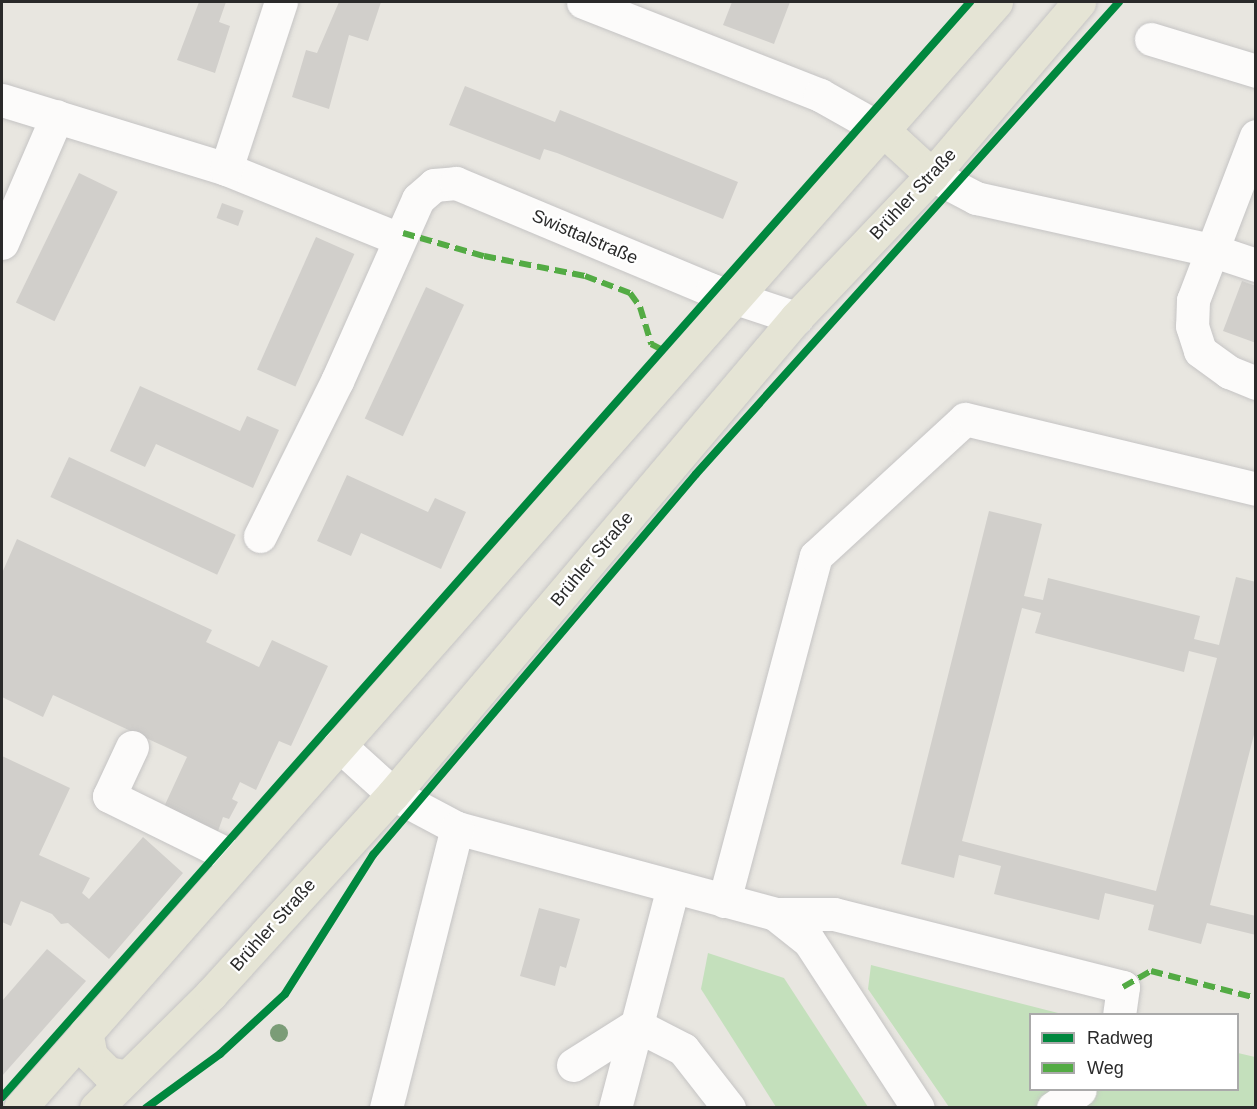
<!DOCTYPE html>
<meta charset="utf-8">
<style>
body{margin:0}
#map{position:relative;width:1257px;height:1109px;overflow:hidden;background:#e8e6e0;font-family:Helvetica,sans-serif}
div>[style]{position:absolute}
.green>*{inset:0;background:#c4e0bc}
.building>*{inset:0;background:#d1cfcb;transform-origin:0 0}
.roads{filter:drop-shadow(0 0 2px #c5c4c4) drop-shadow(0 0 2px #c5c4c4)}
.minor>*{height:33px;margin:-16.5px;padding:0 16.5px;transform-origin:16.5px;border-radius:16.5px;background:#fcfbfa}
.major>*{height:33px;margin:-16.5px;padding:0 16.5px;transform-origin:16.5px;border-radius:16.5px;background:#e5e4d5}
.quiet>*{height:6px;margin-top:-3px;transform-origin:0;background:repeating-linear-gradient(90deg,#53ab44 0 12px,transparent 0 18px)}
.cycleway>*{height:8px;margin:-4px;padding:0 4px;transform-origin:4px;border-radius:4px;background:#00873e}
.trees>*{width:18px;height:18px;margin:-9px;border-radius:50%;background:#7b9c77}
span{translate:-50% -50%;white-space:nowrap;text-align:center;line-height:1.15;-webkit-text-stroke:4.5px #fff;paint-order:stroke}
.street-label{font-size:18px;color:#2a2a2a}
.frame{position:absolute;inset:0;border:3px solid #2a2a2a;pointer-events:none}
.legend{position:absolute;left:1029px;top:1013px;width:210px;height:78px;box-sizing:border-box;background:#fff;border:2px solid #aaa;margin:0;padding:8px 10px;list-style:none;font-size:18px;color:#2a2a2a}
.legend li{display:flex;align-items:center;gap:12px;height:30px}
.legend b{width:30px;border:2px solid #aaa}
</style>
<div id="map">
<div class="green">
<i style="clip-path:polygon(708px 953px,784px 978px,868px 1107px,776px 1107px,701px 989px)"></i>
<i style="clip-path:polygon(871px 965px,1062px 1014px,1030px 1014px,1030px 1090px,1238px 1090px,1238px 1053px,1255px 1057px,1255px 1107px,949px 1107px,868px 989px)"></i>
</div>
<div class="building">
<i style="clip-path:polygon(199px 2px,226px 2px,219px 22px,230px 26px,215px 73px,177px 60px)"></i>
<i style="clip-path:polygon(339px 2px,381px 2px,368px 41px,349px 35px,329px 109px,292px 97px,306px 50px,317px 53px)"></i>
<i style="clip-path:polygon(732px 2px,790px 2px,774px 44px,723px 25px)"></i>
<i style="clip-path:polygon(465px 86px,555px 122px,560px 110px,738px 182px,723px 219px,557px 153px,544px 149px,540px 160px,449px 125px)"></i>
<i style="left:79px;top:173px;width:43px;height:144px;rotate:26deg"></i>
<i style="left:222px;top:203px;width:23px;height:16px;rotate:20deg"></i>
<i style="left:316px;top:237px;width:42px;height:145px;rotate:24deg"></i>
<i style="clip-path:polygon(1242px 281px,1256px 286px,1256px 343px,1223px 331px)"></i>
<i style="left:426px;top:287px;width:42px;height:145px;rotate:25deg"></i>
<i style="clip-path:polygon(140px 386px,240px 431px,247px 416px,279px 430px,253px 488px,156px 444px,145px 467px,110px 451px)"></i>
<i style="left:69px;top:457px;width:184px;height:44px;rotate:25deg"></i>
<i style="clip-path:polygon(347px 475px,428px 512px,435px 498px,466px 512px,441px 569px,361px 533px,351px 556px,317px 541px)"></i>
<i style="clip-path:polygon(evenodd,989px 511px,1042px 524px,1024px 596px,1043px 600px,1048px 578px,1200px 616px,1194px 639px,1219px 645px,1236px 577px,1256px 582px,1256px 727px,1210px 905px,1256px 916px,1256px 935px,1207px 923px,1201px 944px,1148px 930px,1154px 905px,1105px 893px,1099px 920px,994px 894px,1001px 866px,959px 855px,954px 878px,901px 864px,989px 511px,1022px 608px,1041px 613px,1035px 633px,1184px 672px,1189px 651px,1217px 658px,1156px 891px,962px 841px,1022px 608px)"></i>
<i style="clip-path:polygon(17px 539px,212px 630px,206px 642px,259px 667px,272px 640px,328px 666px,291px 746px,279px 741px,256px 790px,240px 782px,232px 799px,238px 802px,229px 819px,223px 817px,217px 834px,163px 809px,187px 757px,53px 695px,43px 717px,2px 697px,2px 573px)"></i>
<i style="clip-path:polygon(2px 756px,70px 788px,39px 855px,90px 878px,82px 893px,89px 899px,143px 837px,183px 873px,109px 959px,68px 923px,61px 924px,52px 914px,21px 901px,11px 926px,2px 922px)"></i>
<i style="clip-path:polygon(539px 908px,580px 919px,566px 968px,560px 966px,555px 986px,520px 976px)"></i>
<i style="clip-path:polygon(47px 949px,86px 981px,2px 1076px,2px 1001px)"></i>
</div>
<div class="roads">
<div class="minor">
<i style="left:583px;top:2px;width:255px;rotate:21.4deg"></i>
<i style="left:820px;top:95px;width:73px;rotate:29.4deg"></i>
<i style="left:1151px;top:39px;width:110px;rotate:16.9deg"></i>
<i style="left:2px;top:100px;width:234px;rotate:17.1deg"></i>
<i style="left:226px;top:169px;width:187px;rotate:22deg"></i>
<i style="left:1256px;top:136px;width:176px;rotate:111deg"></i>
<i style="left:1193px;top:300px;width:26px;rotate:92deg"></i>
<i style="left:1192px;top:326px;width:26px;rotate:72deg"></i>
<i style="left:1200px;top:351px;width:36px;rotate:36deg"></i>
<i style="left:1229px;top:372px;width:29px;rotate:22deg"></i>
<i style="left:226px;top:169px;width:176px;rotate:-71.8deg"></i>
<i style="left:932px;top:175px;width:50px;rotate:27.6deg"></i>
<i style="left:976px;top:198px;width:241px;rotate:12.5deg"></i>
<i style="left:1211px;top:250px;width:47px;rotate:18.4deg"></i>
<i style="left:2px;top:243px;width:138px;rotate:-66.6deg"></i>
<i style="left:260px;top:536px;width:173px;rotate:-63.6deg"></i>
<i style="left:337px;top:381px;width:199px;rotate:-66deg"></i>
<i style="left:418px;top:199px;width:21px;rotate:-41deg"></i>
<i style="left:434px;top:185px;width:22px;rotate:-5deg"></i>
<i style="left:456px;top:183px;width:277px;rotate:22.7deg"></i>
<i style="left:712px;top:290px;width:89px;rotate:18.4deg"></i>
<i style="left:339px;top:745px;width:73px;rotate:42.2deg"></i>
<i style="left:393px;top:794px;width:72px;rotate:28deg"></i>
<i style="left:457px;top:828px;width:329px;rotate:15.1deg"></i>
<i style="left:775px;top:914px;width:43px;rotate:38.5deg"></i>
<i style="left:809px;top:941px;width:199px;rotate:56.9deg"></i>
<i style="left:132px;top:747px;width:54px;rotate:115.1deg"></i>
<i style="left:109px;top:796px;width:143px;rotate:26.2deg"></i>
<i style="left:724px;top:901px;width:357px;rotate:-75.1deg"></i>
<i style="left:816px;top:556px;width:202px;rotate:-42.6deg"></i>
<i style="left:965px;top:419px;width:299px;rotate:13.5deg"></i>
<i style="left:775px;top:914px;width:59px"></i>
<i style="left:834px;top:914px;width:298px;rotate:14.2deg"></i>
<i style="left:1123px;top:987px;width:27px;rotate:98deg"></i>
<i style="left:573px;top:1065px;width:75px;rotate:-32.4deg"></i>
<i style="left:636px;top:1025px;width:53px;rotate:27.1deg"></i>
<i style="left:683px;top:1049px;width:75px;rotate:52.1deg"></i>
<i style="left:386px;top:1108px;width:289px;rotate:-75.8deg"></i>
<i style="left:615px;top:1108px;width:228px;rotate:-75.3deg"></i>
<i style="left:1053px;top:1108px;width:32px;rotate:-34deg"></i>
</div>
<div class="major">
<i style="left:884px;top:131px;width:65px;rotate:42.5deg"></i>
<i style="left:86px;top:1031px;width:25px;rotate:79deg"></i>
<i style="left:91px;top:1056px;width:24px;rotate:45deg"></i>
<i style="left:108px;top:1073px;width:19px;rotate:12deg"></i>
<i style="left:20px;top:1108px;width:1475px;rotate:-48.57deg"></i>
<i style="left:96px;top:1108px;width:162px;rotate:-44.7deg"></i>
<i style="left:211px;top:994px;width:270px;rotate:-47.7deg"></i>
<i style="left:393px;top:794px;width:624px;rotate:-49.75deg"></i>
<i style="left:796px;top:318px;width:197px;rotate:-46.4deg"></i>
<i style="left:932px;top:175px;width:227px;rotate:-49.6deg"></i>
</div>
</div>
<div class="quiet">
<i style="left:403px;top:233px;width:84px;rotate:15.9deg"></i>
<i style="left:484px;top:256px;width:103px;rotate:11.2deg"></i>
<i style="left:585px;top:276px;width:48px;rotate:20.7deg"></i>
<i style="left:630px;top:293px;width:17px;rotate:54deg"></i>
<i style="left:640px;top:307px;width:39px;rotate:73deg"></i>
<i style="left:651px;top:344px;width:11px;rotate:27deg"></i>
<i style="left:1123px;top:987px;width:32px;rotate:-30deg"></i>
<i style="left:1151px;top:971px;width:108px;rotate:14.4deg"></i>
</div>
<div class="cycleway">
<i style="left:2px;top:1097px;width:1462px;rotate:-48.52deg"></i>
<i style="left:146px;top:1108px;width:92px;rotate:-36.1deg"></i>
<i style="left:220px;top:1054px;width:88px;rotate:-42.7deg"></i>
<i style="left:285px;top:994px;width:165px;rotate:-57.7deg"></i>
<i style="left:373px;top:855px;width:499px;rotate:-49.7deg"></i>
<i style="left:696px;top:474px;width:634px;rotate:-48.13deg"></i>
</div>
<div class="trees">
<i style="left:279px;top:1033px"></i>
</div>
<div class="street-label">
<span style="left:913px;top:194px;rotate:-47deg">Brühler Straße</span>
<span style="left:585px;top:237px;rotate:23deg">Swisttalstraße</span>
<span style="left:592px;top:559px;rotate:-50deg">Brühler Straße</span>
<span style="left:273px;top:925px;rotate:-48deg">Brühler Straße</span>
</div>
<div class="frame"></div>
<ul class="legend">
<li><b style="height:8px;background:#00873e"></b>Radweg</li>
<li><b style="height:8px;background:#53ab44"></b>Weg</li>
</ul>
</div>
